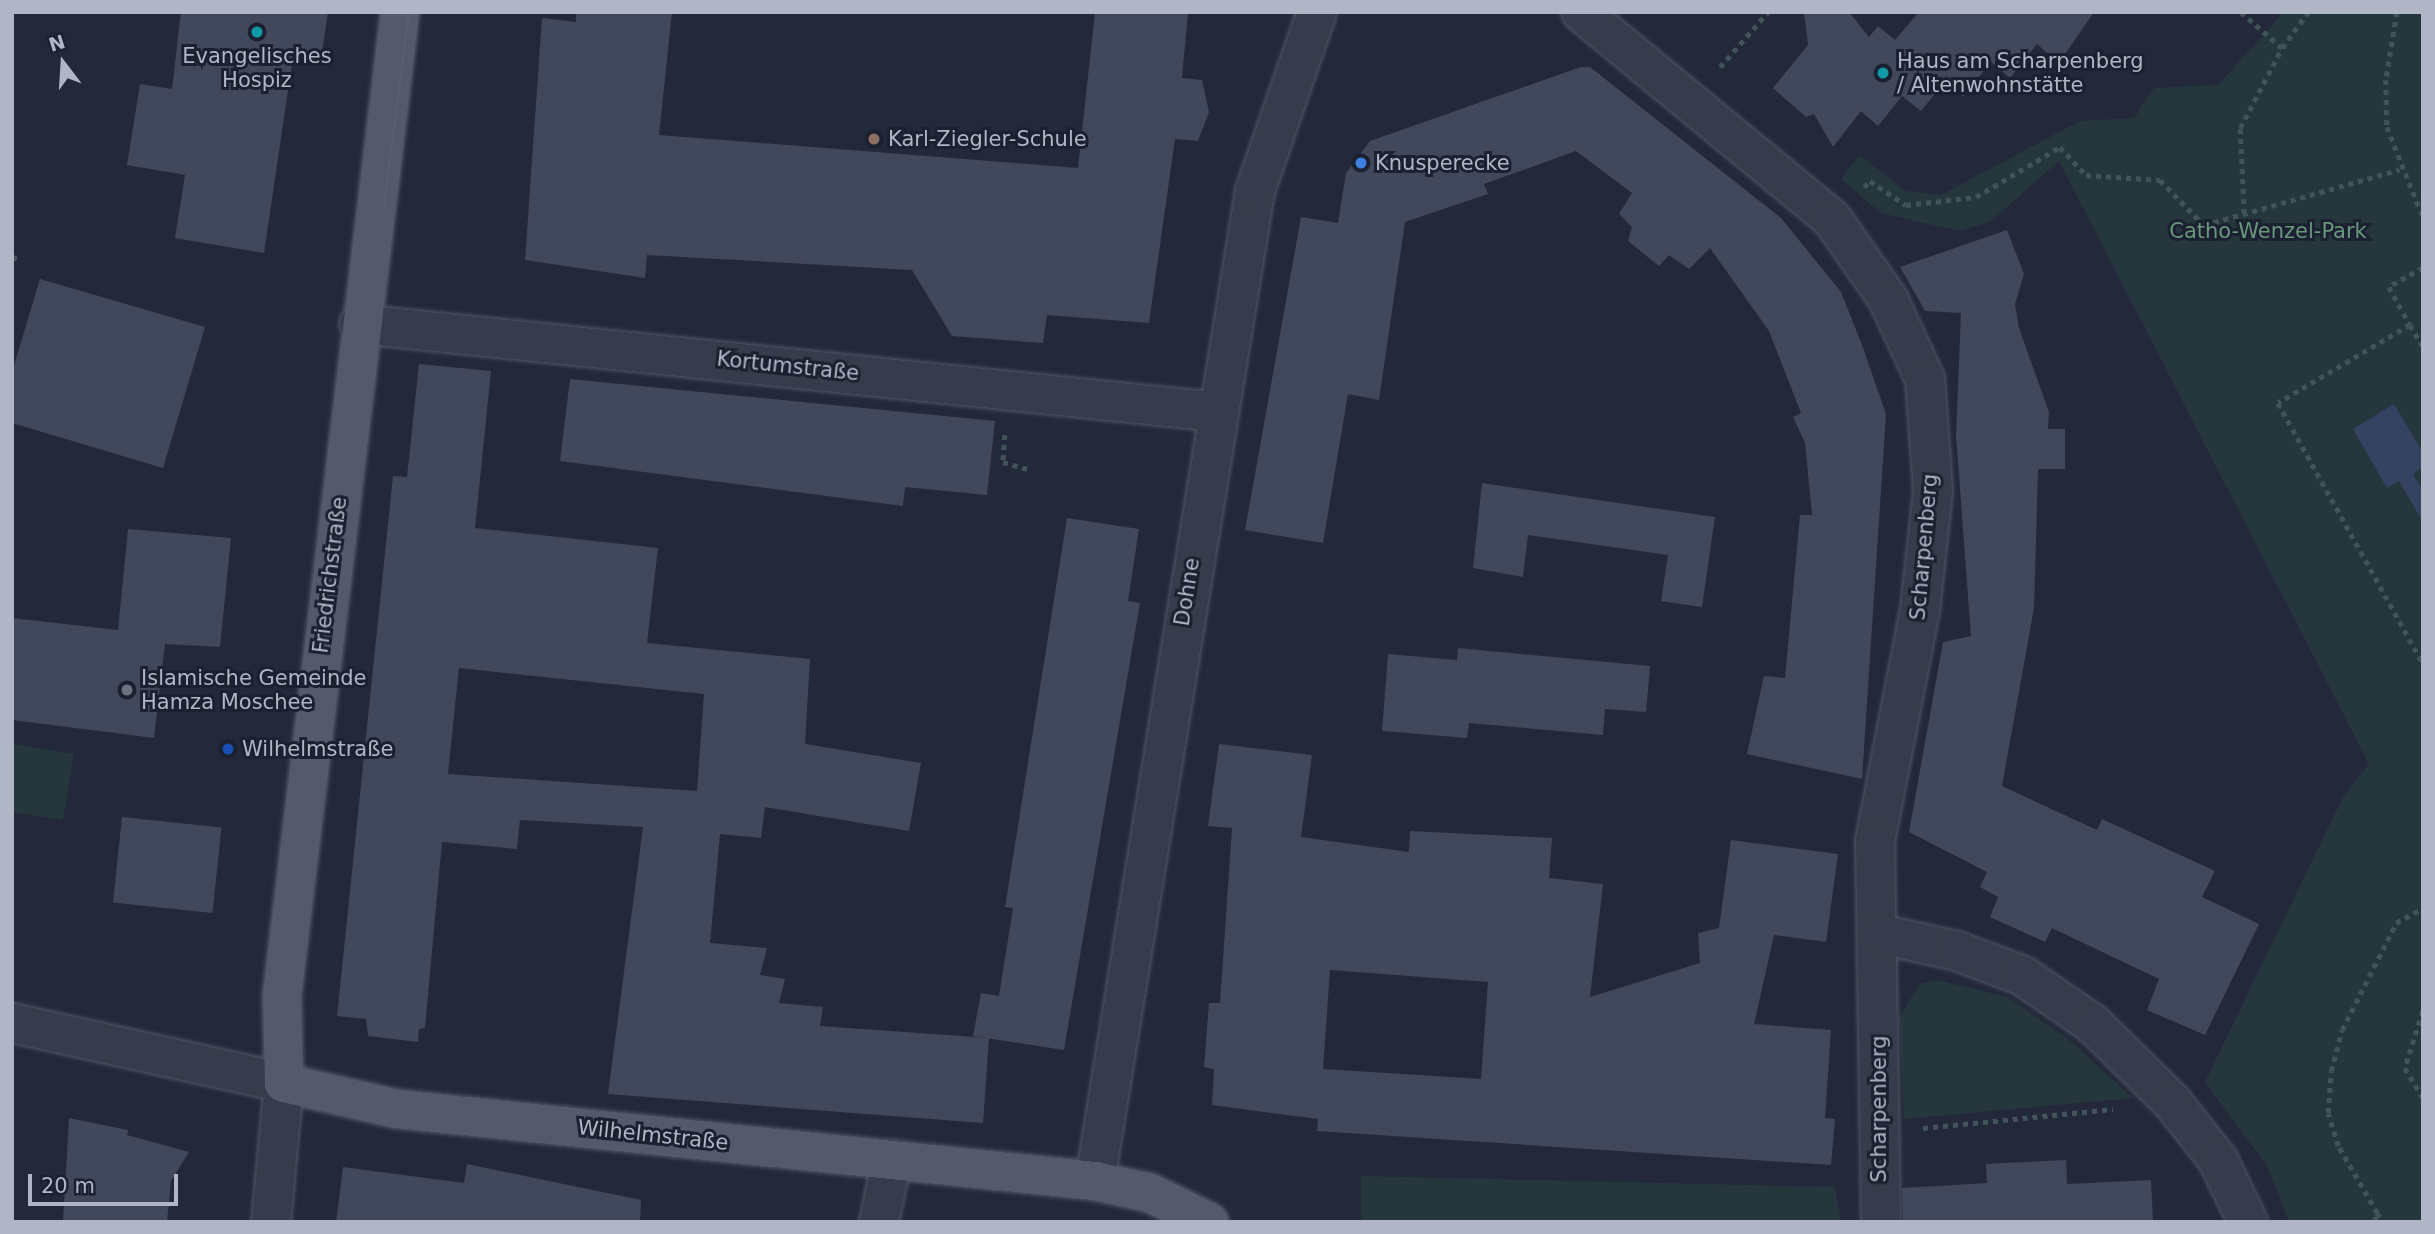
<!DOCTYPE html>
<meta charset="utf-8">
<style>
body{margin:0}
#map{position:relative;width:2435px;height:1234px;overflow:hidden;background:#23293a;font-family:"DejaVu Sans",sans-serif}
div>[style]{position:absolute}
.green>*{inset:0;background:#25373d}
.water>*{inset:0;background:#364261}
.building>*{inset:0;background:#42485c;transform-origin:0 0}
.path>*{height:4.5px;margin-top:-2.25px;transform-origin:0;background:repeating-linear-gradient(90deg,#425359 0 5px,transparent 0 10px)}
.roads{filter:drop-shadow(0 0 2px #515666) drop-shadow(0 0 2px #515666)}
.minor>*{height:38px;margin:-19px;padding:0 19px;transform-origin:19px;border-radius:19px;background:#363c4b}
.major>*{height:38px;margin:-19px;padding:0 19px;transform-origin:19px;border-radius:19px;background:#545a6b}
.tram>*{height:2px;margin:-1px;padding:0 1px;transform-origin:1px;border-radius:1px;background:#585f72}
.dots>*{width:19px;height:19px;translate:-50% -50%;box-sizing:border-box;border:4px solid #1b2130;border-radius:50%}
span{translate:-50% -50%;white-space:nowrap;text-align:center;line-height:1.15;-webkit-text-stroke:6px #1b2130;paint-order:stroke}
.poi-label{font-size:21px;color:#b1b6c7}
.left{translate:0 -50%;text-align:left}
.park-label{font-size:21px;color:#69977b}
.street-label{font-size:21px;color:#b1b6c7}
.frame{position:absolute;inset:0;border:14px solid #b1b6c7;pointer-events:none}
.north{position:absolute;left:28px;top:28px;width:70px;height:70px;-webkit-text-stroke:5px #1b2130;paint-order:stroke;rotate:343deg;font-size:19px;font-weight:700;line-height:28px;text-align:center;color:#b1b6c7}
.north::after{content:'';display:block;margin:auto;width:24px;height:32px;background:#b1b6c7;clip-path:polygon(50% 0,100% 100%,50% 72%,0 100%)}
.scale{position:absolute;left:28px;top:1174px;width:150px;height:32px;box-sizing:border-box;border:4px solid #b1b6c7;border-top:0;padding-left:9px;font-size:21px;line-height:24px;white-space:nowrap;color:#b1b6c7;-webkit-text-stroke:5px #1b2130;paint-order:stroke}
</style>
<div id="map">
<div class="green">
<i style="clip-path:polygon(2284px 12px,2423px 12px,2423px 1222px,2289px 1222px,2267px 1166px,2205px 1082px,2342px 799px,2369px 764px,2059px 161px,1990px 222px,1959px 231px,1881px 213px,1841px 179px,1860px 155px,1905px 191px,1941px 195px,2080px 121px,2134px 118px,2154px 88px,2218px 85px)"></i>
<i style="clip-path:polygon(12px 744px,74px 754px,63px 820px,12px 812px)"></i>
<i style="clip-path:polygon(1937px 980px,2007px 997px,2067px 1038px,2133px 1098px,1904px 1119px,1899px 1017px,1920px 984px)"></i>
<i style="clip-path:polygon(1361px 1176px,1835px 1187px,1841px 1222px,1361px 1222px)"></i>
</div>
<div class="water">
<i style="clip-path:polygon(2394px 404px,2423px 453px,2423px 467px,2413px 474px,2423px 491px,2423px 522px,2399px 481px,2387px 488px,2353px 429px)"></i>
</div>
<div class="building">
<i style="clip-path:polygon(181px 12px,328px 12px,322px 53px,294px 50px,264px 253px,175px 238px,185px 175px,127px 165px,140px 84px,172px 89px)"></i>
<i style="clip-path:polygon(576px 12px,672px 12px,659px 135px,1078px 168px,1095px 12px,1188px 12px,1182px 78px,1202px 80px,1209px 112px,1198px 141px,1175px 139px,1149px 323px,1047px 315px,1043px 343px,952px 336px,912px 270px,647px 255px,645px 278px,525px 260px,542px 18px,576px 22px)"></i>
<i style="clip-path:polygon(1804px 12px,1849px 12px,1869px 37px,1878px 26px,1895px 40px,1919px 12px,2094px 12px,2059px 63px,2037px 44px,2010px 78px,1991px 62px,1963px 97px,1945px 81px,1921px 111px,1902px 96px,1878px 126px,1861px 111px,1833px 147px,1814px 114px,1806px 117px,1773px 88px,1808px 45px)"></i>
<i style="clip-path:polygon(1581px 67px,1590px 67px,1781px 218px,1841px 292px,1862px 345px,1886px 414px,1862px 779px,1747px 754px,1764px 676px,1785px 678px,1800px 515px,1812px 515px,1805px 443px,1793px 417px,1801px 413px,1769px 331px,1710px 248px,1689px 269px,1669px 255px,1659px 266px,1628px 241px,1632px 227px,1619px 214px,1632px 193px,1576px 151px,1484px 184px,1488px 194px,1405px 222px,1379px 400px,1348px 394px,1323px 543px,1245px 530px,1301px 217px,1338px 223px,1346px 173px,1370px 141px)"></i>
<i style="clip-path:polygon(2007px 230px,2024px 274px,2015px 304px,2019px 328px,2049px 412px,2048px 429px,2065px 429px,2065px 469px,2038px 469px,2034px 608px,2002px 786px,2097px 830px,2102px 819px,2215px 871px,2202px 897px,2259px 924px,2205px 1035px,2147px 1010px,2159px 979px,2052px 928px,2045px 942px,1990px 917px,1998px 897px,1980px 887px,1987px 872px,1909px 832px,1943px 642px,1971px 636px,1956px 436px,1961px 313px,1925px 311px,1900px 267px)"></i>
<i style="clip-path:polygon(40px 279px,205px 327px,163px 468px,12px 423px,12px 372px)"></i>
<i style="clip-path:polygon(evenodd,419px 364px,491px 371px,475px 528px,658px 548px,647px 643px,810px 659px,805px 744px,921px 763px,909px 831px,765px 807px,761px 838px,720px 834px,710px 943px,767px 948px,760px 975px,785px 979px,779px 1003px,823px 1007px,820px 1026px,989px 1038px,983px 1123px,608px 1094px,643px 827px,520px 820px,517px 849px,442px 842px,425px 1028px,419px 1029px,418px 1042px,368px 1036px,366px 1019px,337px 1016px,393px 476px,407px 477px,419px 364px,459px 668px,704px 694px,697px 791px,448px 774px,459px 668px)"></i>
<i style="clip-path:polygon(570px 379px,995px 421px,987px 495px,905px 487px,903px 506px,560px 461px)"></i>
<i style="clip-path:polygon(1482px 483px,1715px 517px,1702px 607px,1661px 601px,1668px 555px,1528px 535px,1523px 577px,1473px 568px)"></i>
<i style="clip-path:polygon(1067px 518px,1139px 529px,1128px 601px,1140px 603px,1064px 1050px,973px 1036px,981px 993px,999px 996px,1013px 908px,1005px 907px)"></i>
<i style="clip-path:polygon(128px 529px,231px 538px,220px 647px,165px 644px,154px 738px,12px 720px,12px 618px,118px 630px)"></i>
<i style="clip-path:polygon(1458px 648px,1650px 666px,1646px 712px,1605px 709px,1603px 735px,1469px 723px,1467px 738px,1382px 731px,1388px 654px,1457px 660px)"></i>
<i style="clip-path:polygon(evenodd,1219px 744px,1312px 755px,1301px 837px,1409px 852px,1410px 831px,1552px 838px,1549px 878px,1603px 884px,1590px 997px,1700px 963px,1698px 933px,1719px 928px,1731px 840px,1838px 854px,1826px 942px,1774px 935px,1754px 1024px,1831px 1030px,1825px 1118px,1835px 1119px,1831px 1165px,1317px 1131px,1318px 1119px,1212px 1105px,1214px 1069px,1204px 1067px,1209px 1003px,1220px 1003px,1232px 828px,1208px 826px,1219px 744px,1330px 970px,1488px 982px,1481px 1079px,1323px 1069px,1330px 970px)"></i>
<i style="left:122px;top:817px;width:100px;height:86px;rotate:6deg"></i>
<i style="clip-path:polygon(69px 1118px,128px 1130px,127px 1135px,189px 1152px,171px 1181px,167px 1222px,63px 1222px)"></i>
<i style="clip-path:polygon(2066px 1160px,2067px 1184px,2151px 1180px,2153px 1222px,1903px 1222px,1902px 1188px,1987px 1183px,1986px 1164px)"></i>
<i style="clip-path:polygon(467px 1164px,641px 1200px,640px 1222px,336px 1222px,343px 1167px,464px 1183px)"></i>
</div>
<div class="path">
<i style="left:2241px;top:12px;width:55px;rotate:41.3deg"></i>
<i style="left:2397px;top:12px;width:69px;rotate:99.2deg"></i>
<i style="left:2386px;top:80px;width:47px;rotate:88.8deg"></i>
<i style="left:2387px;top:127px;width:97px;rotate:68.2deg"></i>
<i style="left:1720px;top:67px;width:73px;rotate:-48.9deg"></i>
<i style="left:1864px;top:187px;width:8px;rotate:-45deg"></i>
<i style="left:1870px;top:181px;width:43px;rotate:33.7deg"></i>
<i style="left:1906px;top:205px;width:70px;rotate:-6.5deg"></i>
<i style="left:1976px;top:197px;width:98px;rotate:-30.8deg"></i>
<i style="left:2060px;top:147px;width:38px;rotate:47deg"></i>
<i style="left:2086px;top:175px;width:74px;rotate:3.9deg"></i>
<i style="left:2160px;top:180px;width:63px;rotate:45.6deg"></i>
<i style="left:2204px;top:225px;width:203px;rotate:-15.8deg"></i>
<i style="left:2244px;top:214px;width:86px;rotate:-92.7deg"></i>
<i style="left:2240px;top:128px;width:90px;rotate:-62.3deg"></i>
<i style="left:2282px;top:48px;width:44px;rotate:-54.2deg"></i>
<i style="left:12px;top:257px;width:9px;rotate:13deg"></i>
<i style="left:2423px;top:268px;width:39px;rotate:151deg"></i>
<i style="left:2389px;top:287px;width:43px;rotate:61.1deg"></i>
<i style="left:2410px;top:325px;width:153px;rotate:149.4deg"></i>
<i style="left:2278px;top:403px;width:299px;rotate:60.9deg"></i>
<i style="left:2410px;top:325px;width:26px;rotate:59deg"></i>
<i style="left:1005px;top:435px;width:27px;rotate:94deg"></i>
<i style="left:1003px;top:462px;width:26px;rotate:16deg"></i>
<i style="left:2423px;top:1011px;width:60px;rotate:107.5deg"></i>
<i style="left:2405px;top:1068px;width:35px;rotate:59deg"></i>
<i style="left:1923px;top:1128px;width:191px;rotate:-5.7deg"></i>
<i style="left:2377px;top:1213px;width:78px;rotate:-120.2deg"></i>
<i style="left:2338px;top:1146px;width:34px;rotate:-107deg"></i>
<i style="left:2328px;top:1113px;width:42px;rotate:-85.9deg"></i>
<i style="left:2331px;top:1071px;width:42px;rotate:-75deg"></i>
<i style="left:2342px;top:1030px;width:120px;rotate:-63.2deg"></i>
<i style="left:2396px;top:923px;width:31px;rotate:-29deg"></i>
<i style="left:2374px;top:1222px;width:9px;rotate:-72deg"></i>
<i style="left:2377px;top:1213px;width:11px;rotate:56deg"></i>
</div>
<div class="roads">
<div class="minor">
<i style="left:1581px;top:12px;width:325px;rotate:39.5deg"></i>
<i style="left:1832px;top:219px;width:98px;rotate:55deg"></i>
<i style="left:1888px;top:299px;width:88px;rotate:65.2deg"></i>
<i style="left:1925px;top:379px;width:112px;rotate:85.9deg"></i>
<i style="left:1933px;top:491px;width:120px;rotate:96.2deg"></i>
<i style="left:1920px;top:610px;width:236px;rotate:101deg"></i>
<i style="left:1875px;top:842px;width:380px;rotate:89.1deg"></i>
<i style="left:359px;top:324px;width:863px;rotate:5.86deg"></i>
<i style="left:1880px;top:934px;width:79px;rotate:12.4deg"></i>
<i style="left:1957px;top:951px;width:71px;rotate:20.7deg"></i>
<i style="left:2023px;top:976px;width:85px;rotate:34.4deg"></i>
<i style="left:2093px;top:1024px;width:112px;rotate:44.6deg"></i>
<i style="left:2173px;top:1103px;width:73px;rotate:51.7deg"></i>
<i style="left:2218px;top:1160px;width:69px;rotate:64.2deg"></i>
<i style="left:12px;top:1023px;width:279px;rotate:12.4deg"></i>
<i style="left:284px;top:1083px;width:140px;rotate:95.3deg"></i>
<i style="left:1095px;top:1181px;width:1003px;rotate:-80.82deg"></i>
<i style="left:1255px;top:191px;width:189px;rotate:-70.9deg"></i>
<i style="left:879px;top:1222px;width:64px;rotate:-78.3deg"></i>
</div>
<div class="major">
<i style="left:400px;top:12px;width:991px;rotate:96.84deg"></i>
<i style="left:282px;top:996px;width:87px;rotate:88.7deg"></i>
<i style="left:284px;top:1083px;width:116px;rotate:13deg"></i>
<i style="left:397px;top:1109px;width:702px;rotate:5.89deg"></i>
<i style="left:1095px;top:1181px;width:56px;rotate:12.3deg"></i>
<i style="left:1150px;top:1193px;width:66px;rotate:26.2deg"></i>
</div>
</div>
<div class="tram">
<i style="left:384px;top:206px;width:196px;rotate:-82.7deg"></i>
</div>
<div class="dots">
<i style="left:257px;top:32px;background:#0f9aa8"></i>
<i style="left:1883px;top:73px;background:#0f9aa8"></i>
<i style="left:874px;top:139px;background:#8d6e63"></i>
<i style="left:1361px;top:163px;background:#3f7fe0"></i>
<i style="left:127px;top:690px;background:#6b7280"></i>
<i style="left:228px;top:749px;background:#1a4fb4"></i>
</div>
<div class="poi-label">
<span style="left:257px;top:68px">Evangelisches<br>Hospiz</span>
<span class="left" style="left:1897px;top:73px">Haus am Scharpenberg<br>/ Altenwohnstätte</span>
<span class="left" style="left:888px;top:139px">Karl-Ziegler-Schule</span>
<span class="left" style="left:1375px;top:163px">Knusperecke</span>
<span class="left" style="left:141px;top:690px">Islamische Gemeinde<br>Hamza Moschee</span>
<span class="left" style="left:242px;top:749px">Wilhelmstraße</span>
</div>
<div class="park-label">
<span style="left:2268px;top:231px">Catho-Wenzel-Park</span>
</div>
<div class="street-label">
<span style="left:788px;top:366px;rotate:6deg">Kortumstraße</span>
<span style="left:1924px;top:547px;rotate:-85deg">Scharpenberg</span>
<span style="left:330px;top:575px;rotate:-83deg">Friedrichstraße</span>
<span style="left:1187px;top:592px;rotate:-81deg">Dohne</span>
<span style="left:1879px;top:1109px;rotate:-90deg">Scharpenberg</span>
<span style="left:653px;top:1135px;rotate:6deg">Wilhelmstraße</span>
</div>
<div class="frame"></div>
<div class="north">N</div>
<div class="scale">20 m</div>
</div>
